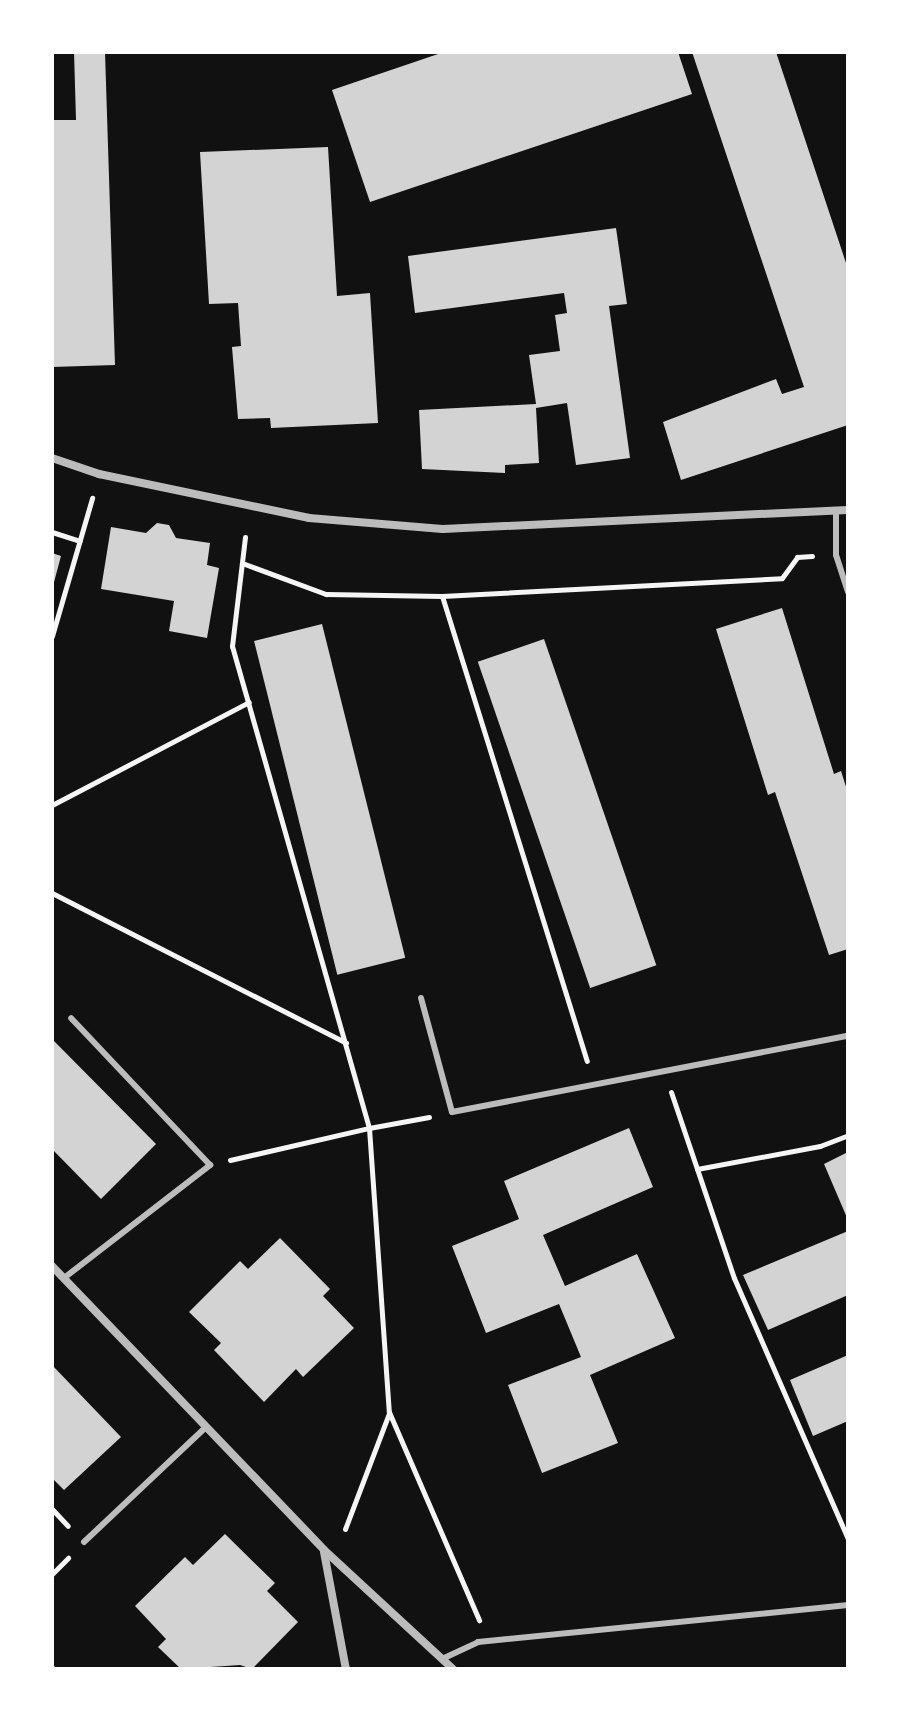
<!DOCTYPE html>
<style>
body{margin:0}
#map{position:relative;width:900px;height:1721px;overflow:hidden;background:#111;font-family:"Source Sans 3",sans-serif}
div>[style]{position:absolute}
.building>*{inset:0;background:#d3d3d3;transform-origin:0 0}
.path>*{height:5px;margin:-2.5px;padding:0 2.5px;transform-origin:2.5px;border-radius:2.5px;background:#f5f5f5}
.service>*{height:6px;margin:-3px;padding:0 3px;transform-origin:3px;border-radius:3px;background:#bcbcbc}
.minor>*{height:8px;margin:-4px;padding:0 4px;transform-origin:4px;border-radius:4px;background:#bcbcbc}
span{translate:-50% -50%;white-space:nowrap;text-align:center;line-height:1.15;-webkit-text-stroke:7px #fff;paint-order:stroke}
.frame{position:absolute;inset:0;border:54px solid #fff;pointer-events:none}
</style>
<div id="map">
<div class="building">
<i style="clip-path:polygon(74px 52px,105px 52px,115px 365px,52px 367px,52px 120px,76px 120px)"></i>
<i style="clip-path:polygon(444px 52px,678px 52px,692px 94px,370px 202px,332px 90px)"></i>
<i style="clip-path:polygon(692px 52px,776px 52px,848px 269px,848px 425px,681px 480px,663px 422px,776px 379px,782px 394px,804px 387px)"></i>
<i style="clip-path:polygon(328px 147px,337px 296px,370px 293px,378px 423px,271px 428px,270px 418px,238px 419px,232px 347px,241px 346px,238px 303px,209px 304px,200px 152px)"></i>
<i style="clip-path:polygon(616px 228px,627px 304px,609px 306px,630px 458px,576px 465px,567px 403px,536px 408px,539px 463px,505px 465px,505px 473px,422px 469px,419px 410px,536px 404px,529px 355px,560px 351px,555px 315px,567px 313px,564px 293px,415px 313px,408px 256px)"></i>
<i style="clip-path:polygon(157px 523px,169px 525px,176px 538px,210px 543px,207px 565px,219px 568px,207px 638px,169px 631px,174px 601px,101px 589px,111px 527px,146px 533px)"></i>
<i style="clip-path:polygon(52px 553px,61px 556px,53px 586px,52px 585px)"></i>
<i style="clip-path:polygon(782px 608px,834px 774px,841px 771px,848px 793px,848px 949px,829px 955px,775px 792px,768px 795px,716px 629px)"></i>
<i style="left:322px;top:624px;width:344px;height:70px;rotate:76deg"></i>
<i style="left:544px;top:639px;width:345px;height:70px;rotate:71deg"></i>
<i style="clip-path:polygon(52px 1039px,156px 1144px,101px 1199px,52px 1149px)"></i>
<i style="clip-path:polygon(629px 1128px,653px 1187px,543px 1235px,565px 1286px,637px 1254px,675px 1338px,590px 1375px,618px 1443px,542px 1473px,508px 1385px,581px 1357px,559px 1304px,486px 1333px,452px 1246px,519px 1219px,504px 1181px)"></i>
<i style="clip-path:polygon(848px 1152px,848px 1220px,824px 1164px)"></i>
<i style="clip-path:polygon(848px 1231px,848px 1295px,768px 1330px,743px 1275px)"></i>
<i style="clip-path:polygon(280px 1238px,330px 1289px,323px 1296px,354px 1328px,303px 1377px,296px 1369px,264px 1402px,214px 1350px,221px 1343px,189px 1312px,240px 1261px,248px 1269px)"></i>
<i style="clip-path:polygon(848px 1355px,848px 1421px,813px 1436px,790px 1380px)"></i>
<i style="clip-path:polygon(52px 1365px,121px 1437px,64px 1490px,52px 1478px)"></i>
<i style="clip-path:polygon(225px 1534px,275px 1583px,267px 1591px,298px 1622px,252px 1669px,240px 1665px,181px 1669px,158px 1647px,166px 1639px,135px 1606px,185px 1557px,193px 1565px)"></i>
</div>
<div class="path">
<i style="left:52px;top:532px;width:29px;rotate:18deg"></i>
<i style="left:245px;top:537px;width:110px;rotate:96.8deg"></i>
<i style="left:232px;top:646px;width:501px;rotate:74.13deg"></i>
<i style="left:369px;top:1128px;width:61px;rotate:-10.4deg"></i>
<i style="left:242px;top:563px;width:90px;rotate:20.3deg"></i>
<i style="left:326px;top:594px;width:116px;rotate:1deg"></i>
<i style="left:442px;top:596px;width:340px;rotate:-3deg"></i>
<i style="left:782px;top:578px;width:26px;rotate:-54deg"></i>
<i style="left:797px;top:557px;width:15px;rotate:-4deg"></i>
<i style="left:442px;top:596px;width:487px;rotate:72.7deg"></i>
<i style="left:52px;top:636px;width:144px;rotate:-73.8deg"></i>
<i style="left:52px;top:805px;width:222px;rotate:-27.6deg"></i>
<i style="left:52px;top:893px;width:330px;rotate:27deg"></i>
<i style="left:671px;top:1092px;width:196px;rotate:71.3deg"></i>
<i style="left:734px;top:1278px;width:285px;rotate:66.4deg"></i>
<i style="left:230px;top:1160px;width:143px;rotate:-13deg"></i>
<i style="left:369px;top:1128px;width:285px;rotate:86deg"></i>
<i style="left:389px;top:1412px;width:227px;rotate:66.6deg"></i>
<i style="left:697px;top:1169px;width:125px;rotate:-10.6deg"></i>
<i style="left:820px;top:1146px;width:30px;rotate:-21deg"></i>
<i style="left:52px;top:1509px;width:23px;rotate:47deg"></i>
<i style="left:345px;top:1529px;width:124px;rotate:-69.2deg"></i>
<i style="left:52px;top:1574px;width:23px;rotate:-45deg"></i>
</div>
<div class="service">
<i style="left:836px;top:511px;width:44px;rotate:90deg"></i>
<i style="left:836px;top:555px;width:39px;rotate:72deg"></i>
<i style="left:421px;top:998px;width:118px;rotate:74.8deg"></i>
<i style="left:452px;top:1112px;width:403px;rotate:-10.9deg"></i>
<i style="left:64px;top:1278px;width:185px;rotate:-37.7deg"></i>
<i style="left:210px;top:1165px;width:202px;rotate:-133.4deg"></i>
<i style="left:84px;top:1542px;width:168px;rotate:-43.3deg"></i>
<i style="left:442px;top:1659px;width:40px;rotate:-25deg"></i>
<i style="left:478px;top:1642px;width:372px;rotate:-5.7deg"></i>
<i style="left:52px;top:1668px;width:1px;rotate:45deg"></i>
</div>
<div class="minor">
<i style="left:52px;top:458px;width:50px;rotate:18.8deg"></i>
<i style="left:99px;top:474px;width:215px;rotate:11.8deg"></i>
<i style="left:309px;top:518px;width:134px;rotate:4.7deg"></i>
<i style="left:443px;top:529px;width:405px;rotate:-2.7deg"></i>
<i style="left:52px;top:1266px;width:393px;rotate:46.2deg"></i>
<i style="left:324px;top:1550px;width:176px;rotate:42.7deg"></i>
<i style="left:324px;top:1552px;width:119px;rotate:79.4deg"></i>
</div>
<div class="frame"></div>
</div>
